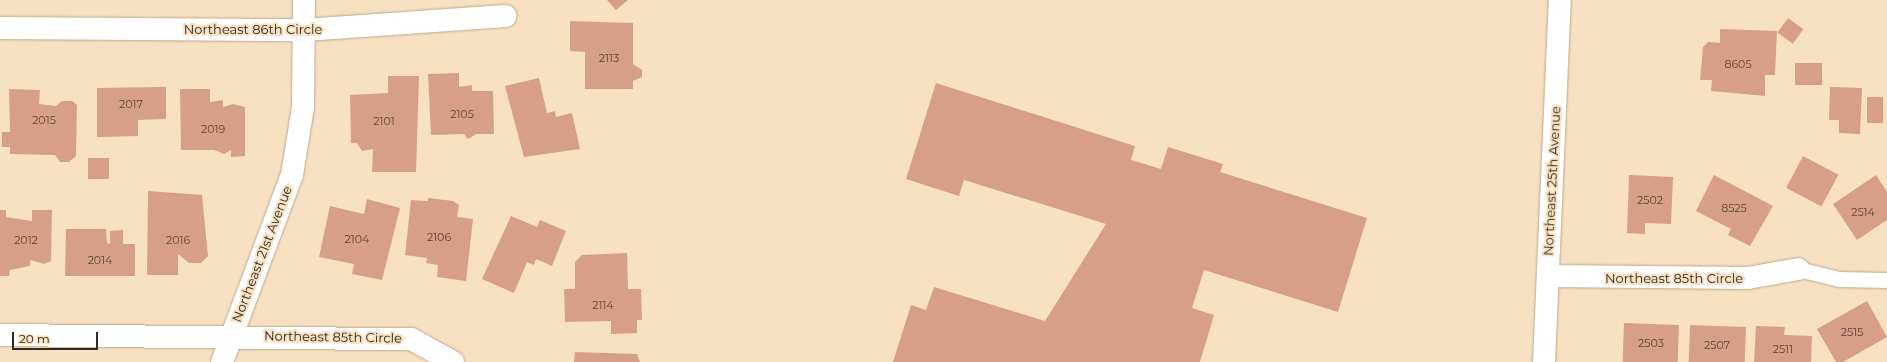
<!DOCTYPE html>
<style>
body{margin:0}
#map{position:relative;width:1887px;height:362px;overflow:hidden;background:#f7e1c2;font-family:Montserrat,sans-serif}
div>[style]{position:absolute}
.building>*{inset:0;background:#d89f88;transform-origin:0 0}
.roads{filter:drop-shadow(0 0 1px #beaa8c) drop-shadow(0 0 1px #beaa8c)}
.service>*{height:15px;margin:-7.5px;padding:0 7.5px;transform-origin:7.5px;border-radius:7.5px;background:#fff}
.minor>*{height:22px;margin:-11px;padding:0 11px;transform-origin:11px;border-radius:11px;background:#fff}
.tertiary>*{height:22px;margin:-11px;padding:0 11px;transform-origin:11px;border-radius:11px;background:#fff}
span{translate:-50% -50%;white-space:nowrap;text-align:center;line-height:1.15;-webkit-text-stroke:4px #f7e1c2;paint-order:stroke}
.number-label{font-size:11px;color:#5c4738}
.number-label span{-webkit-text-stroke-width:0}
.street-label{font-size:13px;color:#322a1e}
.scale{position:absolute;left:12px;top:332px;width:86px;height:18px;box-sizing:border-box;border:2px solid #322a1e;border-top:0;padding-left:5px;font-size:12px;line-height:14px;white-space:nowrap;color:#322a1e;-webkit-text-stroke:3px #f7e1c2;paint-order:stroke}
</style>
<div id="map">
<div class="building">
<i style="clip-path:polygon(607px 0,628px 0,616px 10px)"></i>
<i style="left:1788px;top:18px;width:19px;height:18px;rotate:36deg"></i>
<i style="clip-path:polygon(570px 21px,633px 23px,633px 64px,642px 70px,642px 77px,633px 81px,633px 89px,585px 89px,585px 52px,570px 51px)"></i>
<i style="clip-path:polygon(1720px 29px,1777px 31px,1775px 75px,1765px 75px,1765px 96px,1711px 91px,1712px 80px,1700px 80px,1703px 47px,1708px 42px,1720px 43px)"></i>
<i style="left:1795px;top:63px;width:27px;height:22px"></i>
<i style="clip-path:polygon(459px 73px,459px 87px,472px 85px,472px 91px,493px 91px,494px 134px,476px 134px,468px 139px,464px 134px,431px 135px,428px 74px)"></i>
<i style="clip-path:polygon(388px 76px,419px 76px,416px 172px,372px 172px,373px 149px,362px 151px,357px 143px,351px 143px,350px 95px,388px 93px)"></i>
<i style="clip-path:polygon(539px 78px,547px 113px,555px 111px,556px 117px,572px 113px,580px 149px,524px 157px,505px 86px)"></i>
<i style="clip-path:polygon(936px 83px,1135px 146px,1131px 160px,1161px 169px,1168px 147px,1223px 164px,1220px 172px,1367px 218px,1338px 312px,1204px 270px,1192px 308px,1214px 315px,1200px 362px,893px 362px,911px 305px,926px 310px,934px 287px,1045px 321px,1106px 224px,964px 180px,959px 196px,906px 179px)"></i>
<i style="clip-path:polygon(166px 87px,166px 119px,138px 120px,138px 136px,97px 137px,97px 88px)"></i>
<i style="clip-path:polygon(1830px 87px,1862px 88px,1860px 134px,1839px 133px,1839px 120px,1829px 120px)"></i>
<i style="clip-path:polygon(9px 89px,40px 90px,39px 104px,56px 106px,62px 101px,72px 101px,77px 105px,76px 156px,69px 162px,60px 162px,55px 155px,10px 154px,10px 147px,2px 147px,2px 132px,10px 132px)"></i>
<i style="clip-path:polygon(180px 89px,210px 89px,210px 102px,223px 100px,223px 107px,233px 104px,245px 107px,245px 156px,231px 157px,231px 150px,224px 154px,214px 150px,181px 150px)"></i>
<i style="left:1867px;top:97px;width:16px;height:26px"></i>
<i style="left:1803px;top:156px;width:40px;height:36px;rotate:28deg"></i>
<i style="left:109px;top:158px;width:21px;height:21px;rotate:90deg"></i>
<i style="clip-path:polygon(1629px 175px,1673px 177px,1671px 224px,1645px 223px,1645px 234px,1627px 233px)"></i>
<i style="clip-path:polygon(1714px 175px,1773px 206px,1750px 246px,1728px 235px,1731px 229px,1696px 211px)"></i>
<i style="clip-path:polygon(1876px 175px,1887px 192px,1887px 220px,1857px 240px,1833px 204px)"></i>
<i style="clip-path:polygon(148px 191px,202px 195px,208px 256px,201px 263px,189px 263px,178px 254px,178px 275px,147px 275px)"></i>
<i style="clip-path:polygon(428px 198px,453px 201px,459px 205px,457px 217px,473px 219px,466px 281px,437px 277px,438px 265px,426px 263px,427px 258px,405px 255px,411px 200px,428px 201px)"></i>
<i style="clip-path:polygon(367px 199px,400px 208px,382px 280px,352px 274px,354px 264px,319px 257px,330px 206px,364px 214px)"></i>
<i style="clip-path:polygon(0 210px,6px 210px,6px 217px,32px 221px,32px 210px,52px 210px,51px 261px,44px 264px,30px 260px,30px 266px,10px 270px,9px 276px,0 276px)"></i>
<i style="clip-path:polygon(511px 216px,537px 227px,540px 220px,566px 231px,552px 266px,536px 259px,534px 265px,527px 262px,514px 293px,482px 279px)"></i>
<i style="clip-path:polygon(66px 229px,106px 229px,107px 243px,110px 244px,110px 231px,123px 230px,123px 244px,135px 244px,135px 276px,65px 276px)"></i>
<i style="clip-path:polygon(627px 253px,628px 289px,641px 289px,642px 320px,637px 320px,637px 333px,611px 334px,611px 321px,565px 322px,564px 289px,575px 289px,575px 262px,582px 255px)"></i>
<i style="clip-path:polygon(1867px 301px,1887px 337px,1843px 362px,1836px 362px,1817px 329px)"></i>
<i style="left:1624px;top:323px;width:55px;height:39px;rotate:2deg"></i>
<i style="left:1690px;top:325px;width:56px;height:37px;rotate:2deg"></i>
<i style="clip-path:polygon(1756px 326px,1785px 327px,1784px 335px,1812px 336px,1811px 362px,1754px 362px)"></i>
<i style="clip-path:polygon(575px 352px,637px 354px,640px 362px,574px 362px)"></i>
</div>
<div class="roads">
<div class="service">
<i style="left:1798px;top:269px;width:42px;rotate:13.7deg"></i>
<i style="left:1839px;top:279px;width:48px;rotate:1.2deg"></i>
</div>
<div class="minor">
<i style="left:0;top:28px;width:305px;rotate:0.4deg"></i>
<i style="left:305px;top:30px;width:201px;rotate:-4deg"></i>
<i style="left:1548px;top:276px;width:200px;rotate:0.6deg"></i>
<i style="left:1748px;top:278px;width:51px;rotate:-10.2deg"></i>
<i style="left:0;top:335px;width:411px;rotate:0.6deg"></i>
<i style="left:411px;top:339px;width:48px;rotate:28.7deg"></i>
<i style="left:222px;top:362px;width:200px;rotate:-69.5deg"></i>
<i style="left:292px;top:175px;width:69px;rotate:-80.8deg"></i>
<i style="left:303px;top:107px;width:107px;rotate:-89.5deg"></i>
</div>
<div class="tertiary">
<i style="left:1544px;top:362px;width:362px;rotate:-87.5deg"></i>
</div>
</div>
<div class="number-label">
<span style="left:609px;top:58px">2113</span>
<span style="left:1738px;top:64px">8605</span>
<span style="left:131px;top:104px">2017</span>
<span style="left:462px;top:114px">2105</span>
<span style="left:44px;top:120px">2015</span>
<span style="left:384px;top:121px">2101</span>
<span style="left:213px;top:129px">2019</span>
<span style="left:1650px;top:200px">2502</span>
<span style="left:1734px;top:208px">8525</span>
<span style="left:1863px;top:212px">2514</span>
<span style="left:439px;top:237px">2106</span>
<span style="left:357px;top:239px">2104</span>
<span style="left:26px;top:240px">2012</span>
<span style="left:178px;top:240px">2016</span>
<span style="left:100px;top:260px">2014</span>
<span style="left:603px;top:305px">2114</span>
<span style="left:1852px;top:332px">2515</span>
<span style="left:1651px;top:343px">2503</span>
<span style="left:1717px;top:345px">2507</span>
<span style="left:1783px;top:349px">2511</span>
</div>
<div class="street-label">
<span style="left:253px;top:29px">Northeast 86th Circle</span>
<span style="left:1552px;top:181px;rotate:-87deg">Northeast 25th Avenue</span>
<span style="left:262px;top:254px;rotate:-69deg">Northeast 21st Avenue</span>
<span style="left:1674px;top:278px">Northeast 85th Circle</span>
<span style="left:333px;top:337px;rotate:1deg">Northeast 85th Circle</span>
</div>
<div class="scale">20 m</div>
</div>
